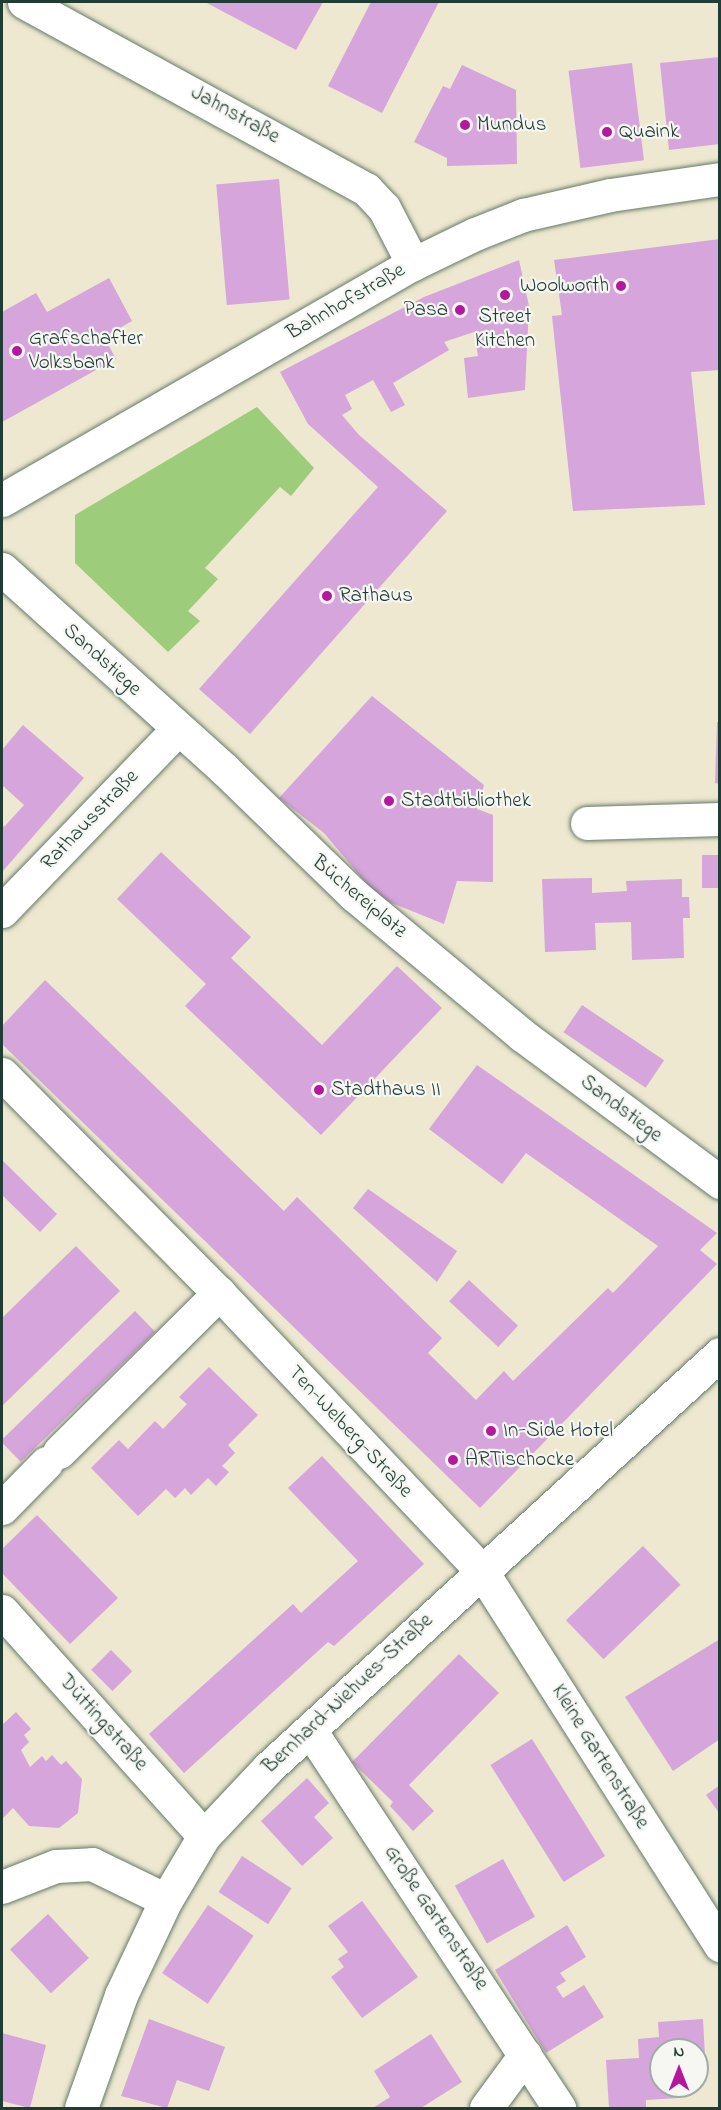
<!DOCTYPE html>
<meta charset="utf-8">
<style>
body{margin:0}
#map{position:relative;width:721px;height:2110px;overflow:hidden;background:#ede8cf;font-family:"Indie Flower",sans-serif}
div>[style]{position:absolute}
.green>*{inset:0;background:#9dcc7a}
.building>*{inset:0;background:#d5a5db;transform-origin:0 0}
.roads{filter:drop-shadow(0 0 2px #67796a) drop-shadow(0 0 2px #67796a)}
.minor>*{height:33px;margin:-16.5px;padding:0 16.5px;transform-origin:16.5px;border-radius:16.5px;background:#fff}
.dots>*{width:16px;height:16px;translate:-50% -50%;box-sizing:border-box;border:3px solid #f6f6f2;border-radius:50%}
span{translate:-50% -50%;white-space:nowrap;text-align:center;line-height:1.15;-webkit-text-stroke:4.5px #f6f6f2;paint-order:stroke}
.street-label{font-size:21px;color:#1f3d34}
.poi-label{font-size:21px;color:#1f3d34}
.left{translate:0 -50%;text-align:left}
.right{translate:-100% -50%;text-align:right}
.frame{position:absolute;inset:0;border:3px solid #1f3d34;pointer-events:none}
.north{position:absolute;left:649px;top:2038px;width:60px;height:60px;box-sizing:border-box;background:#f6f6f2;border:2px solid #a0aca6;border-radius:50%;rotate:0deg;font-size:16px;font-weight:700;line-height:24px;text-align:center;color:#1f3d34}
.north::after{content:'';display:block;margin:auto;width:21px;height:27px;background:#b5179e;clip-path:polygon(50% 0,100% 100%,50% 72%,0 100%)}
</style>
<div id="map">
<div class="green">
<i style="clip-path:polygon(257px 407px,314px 468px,291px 496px,280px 487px,205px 568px,218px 579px,188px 611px,200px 621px,168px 652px,75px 563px,75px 515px)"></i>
</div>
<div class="building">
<i style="clip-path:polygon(205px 2px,323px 2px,296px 50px)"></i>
<i style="clip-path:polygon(371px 2px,439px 2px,382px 113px,328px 86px)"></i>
<i style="clip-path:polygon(720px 57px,720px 144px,669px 150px,660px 63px)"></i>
<i style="left:632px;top:63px;width:98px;height:64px;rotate:83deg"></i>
<i style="clip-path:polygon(462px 65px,516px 90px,517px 164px,447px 166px,447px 158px,414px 142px,443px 86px,450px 89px)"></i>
<i style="left:279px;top:179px;width:121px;height:63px;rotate:85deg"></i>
<i style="clip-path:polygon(720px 239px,720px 370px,691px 372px,705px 505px,573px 511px,552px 316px,562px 315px,554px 260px)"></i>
<i style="clip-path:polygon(519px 260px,529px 306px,525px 390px,468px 398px,464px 358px,478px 356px,474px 332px,444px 342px,449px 350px,393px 383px,405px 405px,391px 412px,373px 380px,345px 395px,352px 409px,342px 415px,359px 435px,447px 511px,250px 734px,199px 689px,378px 487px,308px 424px,280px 372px,424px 297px)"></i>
<i style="clip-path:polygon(109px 278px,132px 321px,104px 337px,116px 359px,2px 422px,2px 312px,36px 293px,47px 312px)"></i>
<i style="clip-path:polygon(372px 696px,484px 785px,477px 809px,493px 815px,493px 882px,457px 881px,444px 924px,387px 901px,371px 889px,324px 833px,279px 798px)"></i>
<i style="clip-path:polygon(717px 722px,720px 722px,720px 784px,715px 783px)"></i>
<i style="clip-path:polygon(23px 725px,84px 778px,2px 872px,2px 824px,4px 827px,24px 805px,2px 785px,2px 750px)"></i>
<i style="clip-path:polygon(161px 852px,251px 937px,231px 958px,322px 1045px,397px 966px,442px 1008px,321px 1135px,185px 1006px,206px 984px,117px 899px)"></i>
<i style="left:720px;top:855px;width:33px;height:18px;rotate:90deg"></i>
<i style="clip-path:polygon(592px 878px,592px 893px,627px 891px,626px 881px,682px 879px,682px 897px,689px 897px,690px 918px,683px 918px,684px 958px,632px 960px,631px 922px,595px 923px,596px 950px,545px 952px,542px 879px)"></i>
<i style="clip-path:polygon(45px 980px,284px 1211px,297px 1197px,442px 1338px,428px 1353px,476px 1400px,504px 1371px,513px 1381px,608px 1288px,613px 1293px,658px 1246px,526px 1153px,502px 1184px,429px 1129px,477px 1065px,717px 1233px,700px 1250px,717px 1264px,480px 1508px,2px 1044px,2px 1026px)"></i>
<i style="left:582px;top:1005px;width:99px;height:33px;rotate:34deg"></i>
<i style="clip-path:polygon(2px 1160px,57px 1214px,40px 1232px,2px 1195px)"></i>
<i style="clip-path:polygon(368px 1189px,457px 1251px,437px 1282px,353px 1208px)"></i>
<i style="clip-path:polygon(76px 1246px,120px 1291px,2px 1406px,2px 1318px)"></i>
<i style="left:469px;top:1280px;width:67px;height:29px;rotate:43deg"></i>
<i style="left:135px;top:1311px;width:29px;height:187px;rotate:46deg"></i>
<i style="clip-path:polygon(209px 1367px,258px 1415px,228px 1445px,235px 1453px,222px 1466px,229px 1472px,216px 1486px,208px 1478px,191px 1495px,185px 1488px,175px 1498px,166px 1489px,138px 1516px,91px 1468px,119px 1440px,128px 1449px,155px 1421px,163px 1429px,187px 1404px,179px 1397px)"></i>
<i style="clip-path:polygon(322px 1456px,424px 1564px,334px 1646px,328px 1642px,184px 1773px,149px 1734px,293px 1604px,301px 1613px,358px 1561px,288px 1488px)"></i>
<i style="clip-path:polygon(37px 1515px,118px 1598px,70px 1644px,2px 1573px,2px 1549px)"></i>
<i style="left:643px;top:1546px;width:54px;height:107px;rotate:46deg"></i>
<i style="clip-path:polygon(720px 1639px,720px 1739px,673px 1771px,625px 1697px)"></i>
<i style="left:111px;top:1650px;width:30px;height:28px;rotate:45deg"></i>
<i style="clip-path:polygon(459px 1654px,499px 1693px,409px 1785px,434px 1811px,413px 1831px,390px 1806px,393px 1802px,352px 1762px)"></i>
<i style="clip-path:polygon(16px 1712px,31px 1729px,24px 1735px,29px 1742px,21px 1750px,30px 1767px,42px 1756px,46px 1761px,52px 1755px,61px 1765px,66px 1761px,82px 1779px,78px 1813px,59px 1828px,29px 1826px,13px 1808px,2px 1819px,2px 1725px)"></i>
<i style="left:532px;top:1739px;width:138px;height:49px;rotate:58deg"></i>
<i style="clip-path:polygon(307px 1778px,329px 1803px,314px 1817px,333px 1838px,302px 1866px,261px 1821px)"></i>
<i style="clip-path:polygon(720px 1785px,720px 1814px,706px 1795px)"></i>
<i style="left:242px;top:1856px;width:59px;height:43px;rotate:33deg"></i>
<i style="left:503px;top:1859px;width:66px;height:55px;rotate:61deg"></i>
<i style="clip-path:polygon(362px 1901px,418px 1977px,362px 2018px,331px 1977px,344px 1967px,338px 1959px,348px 1952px,328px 1926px)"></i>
<i style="left:208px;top:1905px;width:55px;height:82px;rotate:34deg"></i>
<i style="left:48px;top:1914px;width:60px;height:52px;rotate:47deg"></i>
<i style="clip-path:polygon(567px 1925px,586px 1957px,560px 1973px,566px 1981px,556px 1987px,563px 1998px,584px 1985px,604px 2017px,546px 2053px,495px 1970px)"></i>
<i style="clip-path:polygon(149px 2019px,225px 2047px,209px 2091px,177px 2080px,167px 2108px,121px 2096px)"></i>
<i style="clip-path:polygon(703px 2019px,706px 2075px,697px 2076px,697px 2050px,661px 2050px,661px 2086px,677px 2086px,678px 2098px,646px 2100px,646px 2108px,609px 2108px,606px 2060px,639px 2058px,638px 2039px,659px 2037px,658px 2022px)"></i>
<i style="clip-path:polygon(2px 2033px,46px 2045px,30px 2108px,2px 2101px)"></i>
<i style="clip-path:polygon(431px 2034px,462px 2082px,421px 2108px,373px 2108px,390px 2097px,374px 2071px)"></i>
</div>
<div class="roads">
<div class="minor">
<i style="left:24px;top:2px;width:390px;rotate:28.7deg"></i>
<i style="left:366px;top:189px;width:26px;rotate:47deg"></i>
<i style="left:384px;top:208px;width:63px;rotate:62.6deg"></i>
<i style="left:2px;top:500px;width:474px;rotate:-29.9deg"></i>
<i style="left:413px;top:264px;width:69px;rotate:-25.8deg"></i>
<i style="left:475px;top:234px;width:52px;rotate:-21.6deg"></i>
<i style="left:523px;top:215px;width:89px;rotate:-12.9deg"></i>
<i style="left:610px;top:195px;width:111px;rotate:-8.3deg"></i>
<i style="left:2px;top:569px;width:300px;rotate:42deg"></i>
<i style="left:225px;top:770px;width:180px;rotate:44.1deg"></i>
<i style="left:354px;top:895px;width:219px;rotate:39.8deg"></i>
<i style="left:522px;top:1035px;width:247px;rotate:36.6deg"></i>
<i style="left:587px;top:823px;width:133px;rotate:-1.7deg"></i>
<i style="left:2px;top:911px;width:253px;rotate:-46deg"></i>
<i style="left:2px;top:1074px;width:308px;rotate:45.3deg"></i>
<i style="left:219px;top:1293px;width:381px;rotate:46.6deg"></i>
<i style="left:481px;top:1570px;width:445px;rotate:57.5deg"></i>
<i style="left:59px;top:1452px;width:226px;rotate:-44.8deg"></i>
<i style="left:2px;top:1508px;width:63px;rotate:-45.6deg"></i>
<i style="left:2px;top:1611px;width:302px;rotate:48.1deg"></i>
<i style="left:310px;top:1730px;width:453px;rotate:56.6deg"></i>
<i style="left:2px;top:1887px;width:58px;rotate:-21.3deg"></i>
<i style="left:56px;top:1866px;width:36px;rotate:-3deg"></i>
<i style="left:92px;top:1864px;width:82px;rotate:25.9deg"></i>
<i style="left:81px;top:2108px;width:120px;rotate:-70.5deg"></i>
<i style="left:121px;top:1995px;width:105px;rotate:-64.7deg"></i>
<i style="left:166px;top:1900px;width:74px;rotate:-59.3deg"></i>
<i style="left:204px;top:1836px;width:93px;rotate:-46.7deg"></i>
<i style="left:268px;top:1768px;width:613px;rotate:-42.49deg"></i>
<i style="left:486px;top:2108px;width:66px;rotate:-53.7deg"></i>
</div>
</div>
<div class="dots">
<i style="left:465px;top:125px;background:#b5179e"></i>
<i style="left:607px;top:132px;background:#b5179e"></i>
<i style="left:621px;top:286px;background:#b5179e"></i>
<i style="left:505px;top:295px;background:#b5179e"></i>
<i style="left:460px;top:310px;background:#b5179e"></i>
<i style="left:17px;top:351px;background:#b5179e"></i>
<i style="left:327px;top:596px;background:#b5179e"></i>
<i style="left:389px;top:801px;background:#b5179e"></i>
<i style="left:319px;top:1090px;background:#b5179e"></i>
<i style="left:491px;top:1431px;background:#b5179e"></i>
<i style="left:453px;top:1460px;background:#b5179e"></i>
</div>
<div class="street-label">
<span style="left:235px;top:115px;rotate:29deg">Jahnstraße</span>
<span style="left:346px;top:302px;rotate:-30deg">Bahnhofstraße</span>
<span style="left:102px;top:660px;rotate:42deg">Sandstiege</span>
<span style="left:90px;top:820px;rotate:-46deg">Rathausstraße</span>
<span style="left:359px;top:897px;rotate:40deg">Büchereiplatz</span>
<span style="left:621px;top:1109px;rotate:37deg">Sandstiege</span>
<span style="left:350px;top:1432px;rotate:47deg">Ten-Welberg-Straße</span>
<span style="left:348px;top:1694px;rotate:-43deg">Bernhard-Niehues-Straße</span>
<span style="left:103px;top:1723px;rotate:48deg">Düttingstraße</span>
<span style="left:600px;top:1757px;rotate:58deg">Kleine Gartenstraße</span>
<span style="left:436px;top:1918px;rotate:56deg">Große Gartenstraße</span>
</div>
<div class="poi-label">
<span class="left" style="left:477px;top:125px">Mundus</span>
<span class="left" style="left:619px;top:132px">Quaink</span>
<span class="right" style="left:609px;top:286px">Woolworth</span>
<span class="right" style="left:448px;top:310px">Pasa</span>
<span style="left:505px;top:329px">Street<br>Kitchen</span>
<span class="left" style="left:29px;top:351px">Grafschafter<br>Volksbank</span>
<span class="left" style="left:339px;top:596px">Rathaus</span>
<span class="left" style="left:401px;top:801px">Stadtbibliothek</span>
<span class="left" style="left:331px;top:1090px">Stadthaus II</span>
<span class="left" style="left:503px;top:1431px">In-Side Hotel</span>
<span class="left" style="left:465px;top:1460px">ARTischocke</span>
</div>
<div class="frame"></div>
<div class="north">N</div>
</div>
